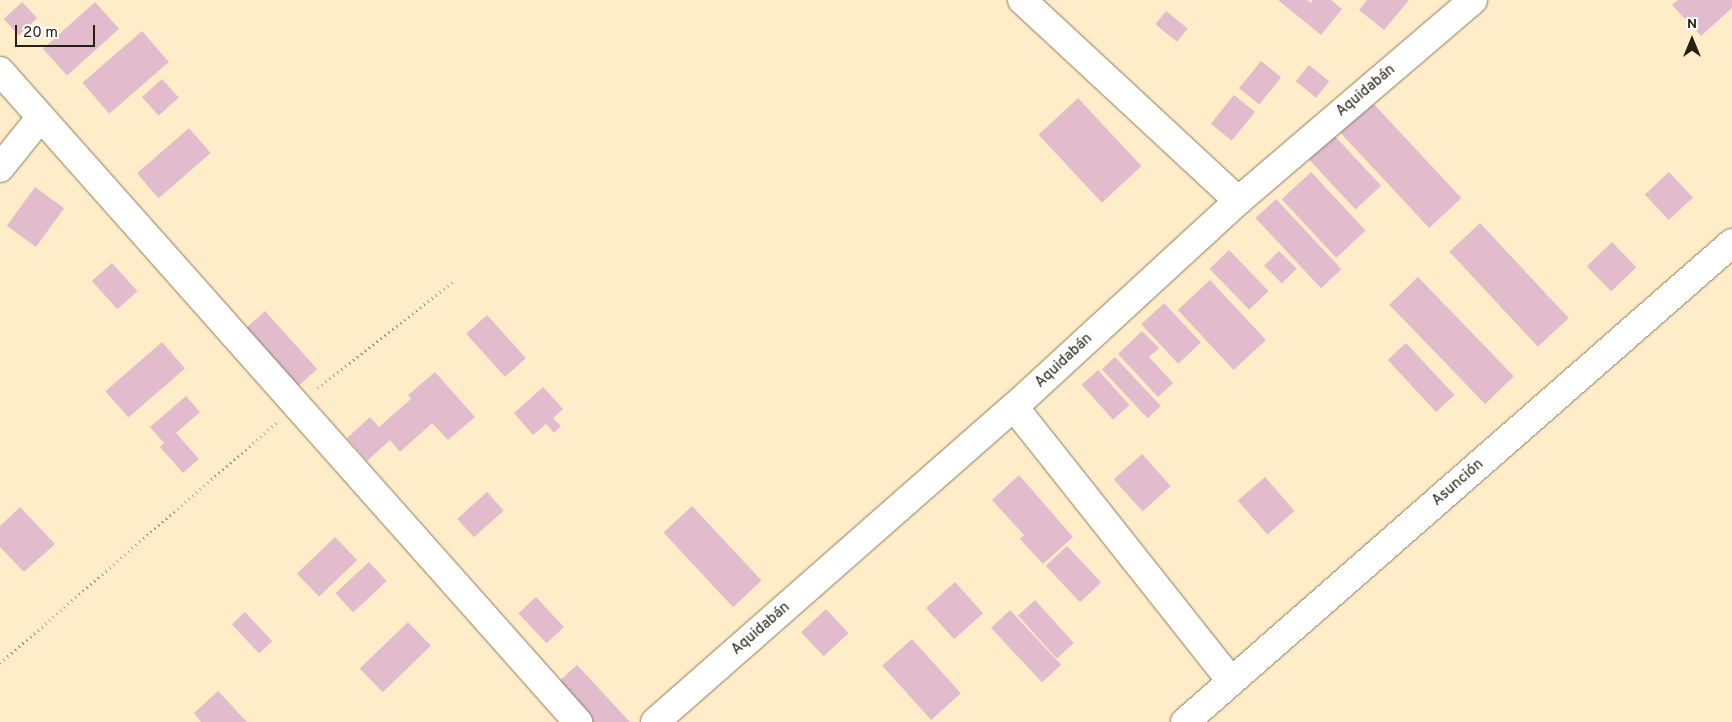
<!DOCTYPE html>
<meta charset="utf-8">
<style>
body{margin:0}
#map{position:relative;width:1732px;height:722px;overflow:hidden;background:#ffedca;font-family:Overpass,sans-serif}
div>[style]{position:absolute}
.building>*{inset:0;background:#e2bbcc;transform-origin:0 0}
.path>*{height:3px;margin-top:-1.5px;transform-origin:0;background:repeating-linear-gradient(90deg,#a1957b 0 1px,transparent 0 5px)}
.roads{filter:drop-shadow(0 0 1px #897959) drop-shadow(0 0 1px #897959)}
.minor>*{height:28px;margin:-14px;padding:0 14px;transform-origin:14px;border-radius:14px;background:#fff}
span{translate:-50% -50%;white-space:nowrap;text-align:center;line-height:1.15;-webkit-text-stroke:4.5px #fff;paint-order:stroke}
.street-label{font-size:15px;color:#272114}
.north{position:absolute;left:1667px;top:15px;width:50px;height:50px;-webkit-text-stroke:4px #fff;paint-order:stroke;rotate:0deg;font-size:14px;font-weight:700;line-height:20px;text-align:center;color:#272114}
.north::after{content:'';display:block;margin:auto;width:18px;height:22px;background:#272114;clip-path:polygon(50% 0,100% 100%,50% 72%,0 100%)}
.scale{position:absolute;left:15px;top:25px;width:80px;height:22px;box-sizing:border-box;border:2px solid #272114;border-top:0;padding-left:6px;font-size:15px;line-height:18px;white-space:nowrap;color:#272114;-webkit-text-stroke:4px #fff;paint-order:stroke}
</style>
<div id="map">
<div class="building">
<i style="clip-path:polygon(1278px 0,1307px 0,1311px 3px,1313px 0,1331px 0,1342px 9px,1321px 35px)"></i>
<i style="clip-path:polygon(1367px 0,1409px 0,1384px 30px,1359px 10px)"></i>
<i style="clip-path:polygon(1678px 0,1732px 0,1732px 8px,1701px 36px,1672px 5px)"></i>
<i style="left:22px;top:2px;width:22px;height:25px;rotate:47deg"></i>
<i style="left:95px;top:2px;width:36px;height:70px;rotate:48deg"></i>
<i style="left:1166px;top:11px;width:28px;height:17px;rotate:39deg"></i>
<i style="left:142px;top:31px;width:41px;height:79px;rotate:49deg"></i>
<i style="left:1261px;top:61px;width:26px;height:35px;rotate:39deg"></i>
<i style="left:1309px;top:65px;width:26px;height:21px;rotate:39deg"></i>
<i style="left:162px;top:79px;width:25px;height:27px;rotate:48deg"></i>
<i style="left:1234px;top:95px;width:27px;height:37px;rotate:39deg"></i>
<i style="left:1078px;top:98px;width:93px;height:54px;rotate:47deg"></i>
<i style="left:1370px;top:100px;width:134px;height:44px;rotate:47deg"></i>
<i style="left:189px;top:128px;width:33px;height:69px;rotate:49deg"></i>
<i style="left:1332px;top:133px;width:72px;height:35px;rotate:47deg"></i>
<i style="left:1311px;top:172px;width:80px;height:40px;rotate:47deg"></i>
<i style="left:1669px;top:172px;width:35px;height:33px;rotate:47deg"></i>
<i style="left:35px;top:187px;width:36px;height:48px;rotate:36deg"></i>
<i style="left:1276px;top:199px;width:96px;height:28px;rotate:47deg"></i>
<i style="left:1480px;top:223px;width:130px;height:42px;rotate:47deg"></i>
<i style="left:1612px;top:242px;width:35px;height:35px;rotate:46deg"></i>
<i style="left:1229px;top:250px;width:57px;height:27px;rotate:46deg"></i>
<i style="left:1279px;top:251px;width:25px;height:21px;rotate:45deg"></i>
<i style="left:112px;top:263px;width:38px;height:27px;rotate:48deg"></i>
<i style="left:1418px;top:277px;width:138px;height:40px;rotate:46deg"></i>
<i style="left:1210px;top:280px;width:82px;height:44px;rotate:47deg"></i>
<i style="left:1164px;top:303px;width:54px;height:31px;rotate:47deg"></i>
<i style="left:265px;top:311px;width:78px;height:33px;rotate:48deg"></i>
<i style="left:487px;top:315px;width:58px;height:28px;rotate:48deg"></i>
<i style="clip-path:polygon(1142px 331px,1159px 348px,1149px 357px,1173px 383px,1158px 397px,1118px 354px)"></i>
<i style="left:162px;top:342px;width:35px;height:75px;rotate:49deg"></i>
<i style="left:1406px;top:343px;width:71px;height:25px;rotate:47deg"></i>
<i style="left:1115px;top:357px;width:67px;height:18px;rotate:47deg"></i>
<i style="left:1098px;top:370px;width:47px;height:22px;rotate:48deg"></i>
<i style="clip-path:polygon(435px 372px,475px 417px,448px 440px,432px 423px,400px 452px,390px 440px,367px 461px,347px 438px,370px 417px,379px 427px,411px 399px,408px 395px)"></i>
<i style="clip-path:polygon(543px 387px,563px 409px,553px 418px,561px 426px,554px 433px,546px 424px,533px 435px,514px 413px)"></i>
<i style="clip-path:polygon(186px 396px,200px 412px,176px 433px,199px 459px,183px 473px,160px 447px,164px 443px,150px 427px)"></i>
<i style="left:1142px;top:454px;width:43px;height:38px;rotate:48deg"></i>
<i style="clip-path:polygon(1019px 475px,1073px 537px,1043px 564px,1020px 539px,1024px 535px,992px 500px)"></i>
<i style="left:1265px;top:477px;width:45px;height:36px;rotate:49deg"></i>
<i style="left:487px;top:492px;width:25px;height:40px;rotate:48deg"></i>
<i style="left:692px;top:506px;width:102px;height:39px;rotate:47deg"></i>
<i style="clip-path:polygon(20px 507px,55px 544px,24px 572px,0 547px,0 526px)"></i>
<i style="left:335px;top:537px;width:32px;height:53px;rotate:46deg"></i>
<i style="left:1067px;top:546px;width:50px;height:29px;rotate:47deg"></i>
<i style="left:369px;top:562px;width:26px;height:46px;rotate:47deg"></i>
<i style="left:955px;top:582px;width:42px;height:39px;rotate:48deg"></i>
<i style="left:536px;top:597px;width:41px;height:24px;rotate:47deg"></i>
<i style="left:1035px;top:600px;width:58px;height:23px;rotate:48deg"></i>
<i style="left:826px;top:609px;width:33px;height:34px;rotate:47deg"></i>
<i style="left:1010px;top:610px;width:75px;height:26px;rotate:47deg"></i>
<i style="left:245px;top:612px;width:40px;height:18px;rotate:47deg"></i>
<i style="left:408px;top:622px;width:33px;height:67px;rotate:46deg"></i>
<i style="left:912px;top:639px;width:73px;height:40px;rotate:48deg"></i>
<i style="clip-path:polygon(577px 665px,630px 722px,587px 722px,554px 686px)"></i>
<i style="clip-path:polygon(218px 691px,247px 722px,201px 722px,194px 713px)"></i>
</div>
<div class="path">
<i style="left:318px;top:388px;width:171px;rotate:-38.3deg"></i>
<i style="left:0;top:663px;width:367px;rotate:-41deg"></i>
</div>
<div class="roads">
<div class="minor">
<i style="left:1022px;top:0;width:295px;rotate:42.9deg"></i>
<i style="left:0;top:71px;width:871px;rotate:48.4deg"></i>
<i style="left:0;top:168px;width:65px;rotate:-51.2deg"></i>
<i style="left:1014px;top:407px;width:350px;rotate:51.6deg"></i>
<i style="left:655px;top:722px;width:478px;rotate:-41.3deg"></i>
<i style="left:1014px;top:407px;width:304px;rotate:-42.6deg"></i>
<i style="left:1238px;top:201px;width:309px;rotate:-40.5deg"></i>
<i style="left:1185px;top:722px;width:727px;rotate:-41.21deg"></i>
</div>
</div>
<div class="street-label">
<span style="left:1366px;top:91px;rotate:-40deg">Aquidabán</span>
<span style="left:1064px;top:361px;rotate:-43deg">Aquidabán</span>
<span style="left:1458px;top:483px;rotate:-41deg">Asunción</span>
<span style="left:761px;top:629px;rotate:-41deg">Aquidabán</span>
</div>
<div class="north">N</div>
<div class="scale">20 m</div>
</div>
